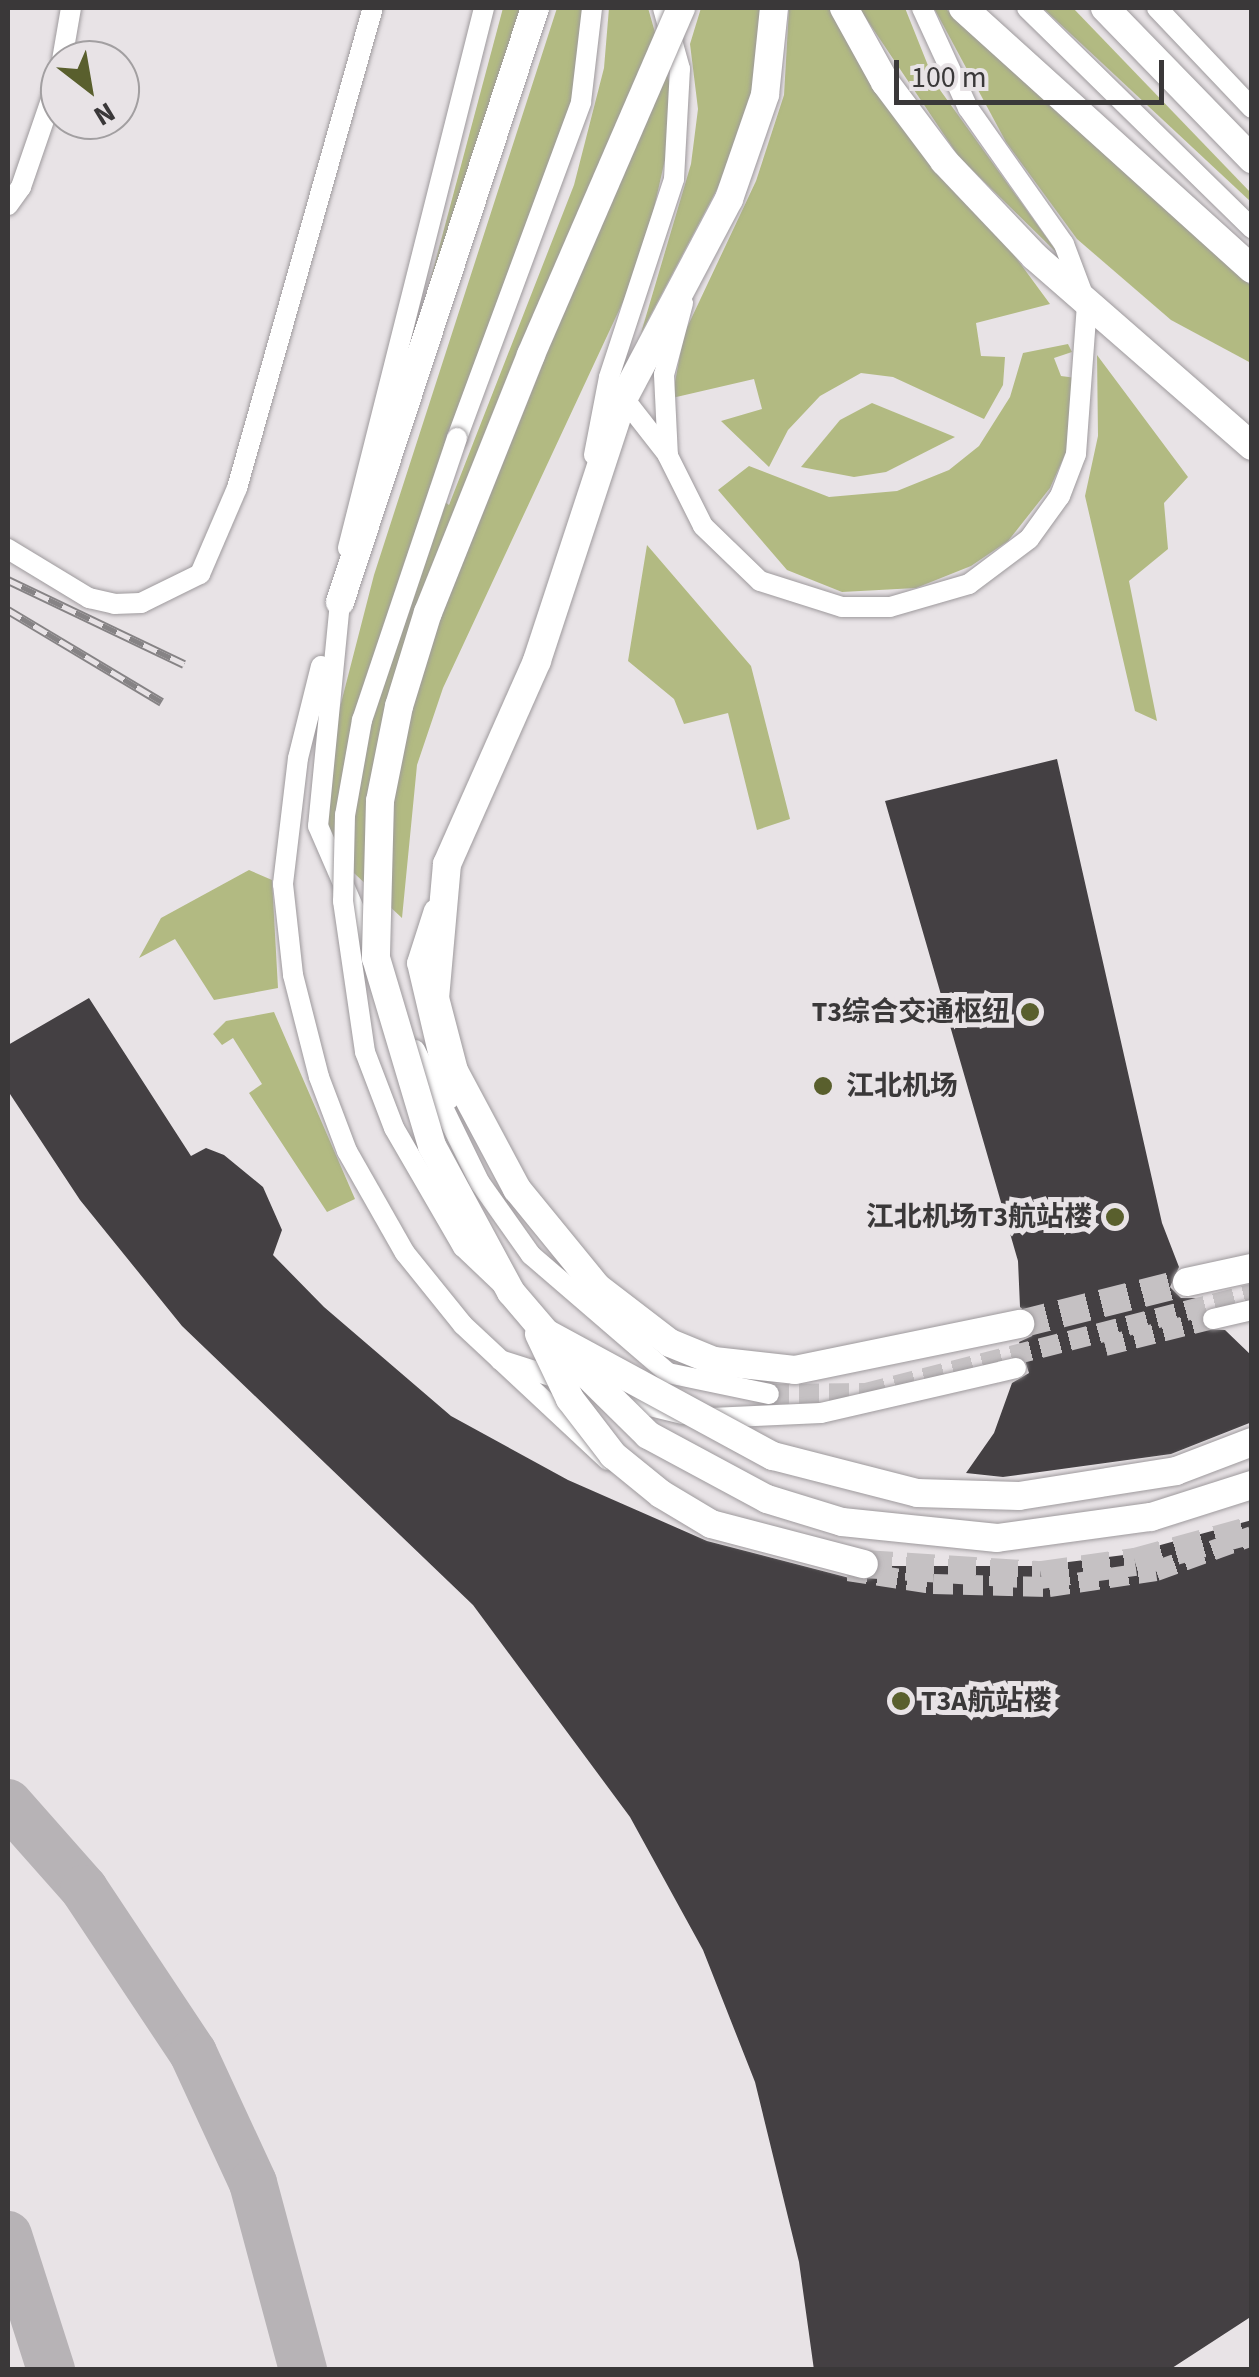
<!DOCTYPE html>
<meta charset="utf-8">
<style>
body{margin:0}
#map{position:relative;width:1259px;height:2377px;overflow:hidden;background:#e8e3e6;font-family:"Source Sans 3","Noto Sans SC",sans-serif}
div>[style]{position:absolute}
.green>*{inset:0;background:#b2ba82}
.taxiway>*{height:48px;margin:-24px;padding:0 24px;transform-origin:24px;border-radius:24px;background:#b7b3b6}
.building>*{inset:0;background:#444043}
.secondary-tunnel>*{height:20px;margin-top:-10px;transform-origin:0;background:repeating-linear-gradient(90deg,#c5c1c3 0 20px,transparent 0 30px)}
.highway-tunnel>*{height:28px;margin-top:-14px;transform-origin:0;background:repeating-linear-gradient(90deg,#c5c1c3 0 28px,transparent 0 42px)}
.roads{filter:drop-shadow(0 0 2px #9e9a9d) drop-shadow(0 0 2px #9e9a9d)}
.secondary>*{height:20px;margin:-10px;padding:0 10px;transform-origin:10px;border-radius:10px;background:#fff}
.highway>*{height:28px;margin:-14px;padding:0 14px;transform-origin:14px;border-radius:14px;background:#fff}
.rail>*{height:9px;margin-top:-4.5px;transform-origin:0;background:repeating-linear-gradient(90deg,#e8e3e6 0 15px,#868385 0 30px);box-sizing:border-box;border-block:2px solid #868385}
.bridges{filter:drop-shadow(0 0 2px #9e9a9d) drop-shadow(0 0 2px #9e9a9d)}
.secondary-bridge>*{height:20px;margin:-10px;padding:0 10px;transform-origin:10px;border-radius:10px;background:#fff}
.highway-bridge>*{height:28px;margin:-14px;padding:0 14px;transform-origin:14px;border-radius:14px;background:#fff}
.dots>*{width:28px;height:28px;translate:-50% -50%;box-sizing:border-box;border:5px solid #e8e3e6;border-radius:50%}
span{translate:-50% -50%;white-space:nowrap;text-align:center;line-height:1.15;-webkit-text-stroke:10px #e8e3e6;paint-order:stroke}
.poi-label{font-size:28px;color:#3a3839;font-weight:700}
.right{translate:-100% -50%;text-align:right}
.left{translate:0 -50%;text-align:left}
.frame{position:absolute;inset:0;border:10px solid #3a3839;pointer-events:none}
.north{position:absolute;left:40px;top:40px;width:100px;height:100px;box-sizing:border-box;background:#e8e3e6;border:2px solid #a29fa1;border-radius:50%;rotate:149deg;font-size:28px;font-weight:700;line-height:40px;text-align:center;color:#3a3839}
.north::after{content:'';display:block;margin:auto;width:35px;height:45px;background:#595f2d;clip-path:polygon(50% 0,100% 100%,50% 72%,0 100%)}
.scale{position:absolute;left:894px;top:60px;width:270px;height:45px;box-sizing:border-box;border:5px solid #3a3839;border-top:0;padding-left:12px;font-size:30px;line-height:35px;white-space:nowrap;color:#3a3839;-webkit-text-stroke:8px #e8e3e6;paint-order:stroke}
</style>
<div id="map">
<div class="green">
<i style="clip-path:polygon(503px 8px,522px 8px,403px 383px)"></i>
<i style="clip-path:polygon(557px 8px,585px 8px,569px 117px,429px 490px,449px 505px,574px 185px,604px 68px,609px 8px,648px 8px,671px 88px,669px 142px,642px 261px,443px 688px,417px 765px,402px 918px,339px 859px,326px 830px,339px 711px,374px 575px)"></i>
<i style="clip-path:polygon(701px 8px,765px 8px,763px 36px,744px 138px,641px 333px,691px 164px,698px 109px,690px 44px)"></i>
<i style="clip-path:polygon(789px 8px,832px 8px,1050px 304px,976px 323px,981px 356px,1005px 357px,1003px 385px,984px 419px,893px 377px,861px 373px,820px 396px,788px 430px,769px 467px,721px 421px,762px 409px,754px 379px,672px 398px,684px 334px,756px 181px,784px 95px)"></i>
<i style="clip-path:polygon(859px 8px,905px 8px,935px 83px,1059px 255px,959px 157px)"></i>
<i style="clip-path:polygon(934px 8px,945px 8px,1251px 286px,1251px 363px,1171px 320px,1077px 239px,1006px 142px)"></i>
<i style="clip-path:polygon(1043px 8px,1073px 8px,1251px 193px,1251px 202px)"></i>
<i style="clip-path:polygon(1068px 344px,1072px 352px,1054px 358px,1061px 376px,1076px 378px,1067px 450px,1050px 488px,1008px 541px,971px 566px,916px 588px,842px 592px,787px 570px,718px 490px,749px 466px,829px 497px,897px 491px,949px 470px,979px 446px,1010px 397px,1023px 353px)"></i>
<i style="clip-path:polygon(1097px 355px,1188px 477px,1164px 503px,1168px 549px,1129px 581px,1157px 721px,1135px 711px,1085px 496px,1098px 436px)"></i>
<i style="clip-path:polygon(872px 403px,955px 437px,886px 472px,854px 477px,801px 467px,840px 420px)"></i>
<i style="clip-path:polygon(647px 545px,751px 666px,790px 819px,757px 830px,728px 713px,684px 724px,674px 699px,628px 661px)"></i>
<i style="clip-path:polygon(249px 870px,272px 880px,278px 988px,214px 1000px,175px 939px,139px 958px,161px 918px)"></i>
<i style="clip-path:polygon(274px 1012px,355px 1199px,327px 1212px,249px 1093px,262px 1084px,233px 1038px,222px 1045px,213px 1034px,226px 1021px)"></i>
</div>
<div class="taxiway">
<i style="left:8px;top:1803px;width:115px;rotate:48.5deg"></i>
<i style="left:84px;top:1889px;width:197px;rotate:56.4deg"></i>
<i style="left:193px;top:2053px;width:143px;rotate:65.2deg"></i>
<i style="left:253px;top:2183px;width:194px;rotate:75deg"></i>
<i style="left:8px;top:2235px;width:142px;rotate:72.3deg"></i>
</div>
<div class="building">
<i style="clip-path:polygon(1057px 759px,1162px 1223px,1179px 1267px,1170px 1287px,1181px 1298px,1197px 1298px,1204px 1329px,1225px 1330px,1252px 1356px,1252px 1422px,1171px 1454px,1003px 1477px,966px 1473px,994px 1433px,1012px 1383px,1029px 1373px,1019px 1342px,1032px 1336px,1037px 1321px,1020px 1307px,1018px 1261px,885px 801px)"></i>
<i style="clip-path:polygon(89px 998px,191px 1156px,206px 1148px,224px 1155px,263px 1187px,282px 1230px,273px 1255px,324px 1307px,451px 1416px,568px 1480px,707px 1541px,861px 1581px,881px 1566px,1037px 1566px,1124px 1555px,1252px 1520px,1252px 2316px,1169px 2370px,814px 2370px,799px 2262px,755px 2082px,703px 1950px,630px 1817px,473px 1605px,182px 1326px,80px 1200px,10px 1094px,8px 1045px)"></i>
</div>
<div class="secondary-tunnel">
<i style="left:1105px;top:1346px;width:111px;rotate:-14deg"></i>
<i style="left:769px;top:1394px;width:97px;rotate:-0.6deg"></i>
<i style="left:866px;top:1393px;width:398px;rotate:-14.4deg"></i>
<i style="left:848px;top:1571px;width:86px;rotate:8.7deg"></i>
<i style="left:933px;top:1584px;width:116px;rotate:1.5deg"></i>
<i style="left:1049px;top:1587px;width:108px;rotate:-8.5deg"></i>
<i style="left:1156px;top:1571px;width:102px;rotate:-20deg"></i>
</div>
<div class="highway-tunnel">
<i style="left:1020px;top:1324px;width:172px;rotate:-14.1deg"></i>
<i style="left:864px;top:1564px;width:177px;rotate:3.6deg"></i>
<i style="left:1041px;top:1575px;width:95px;rotate:-7.9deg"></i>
<i style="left:1135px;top:1562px;width:121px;rotate:-15.3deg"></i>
</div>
<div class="roads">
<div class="secondary">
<i style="left:1027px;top:8px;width:315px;rotate:44.4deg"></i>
<i style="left:1157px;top:8px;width:138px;rotate:46.5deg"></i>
<i style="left:62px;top:60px;width:53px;rotate:-80.2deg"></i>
<i style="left:8px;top:205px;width:22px;rotate:-54deg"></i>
<i style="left:21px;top:187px;width:120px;rotate:-71deg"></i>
<i style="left:683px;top:303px;width:74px;rotate:104.8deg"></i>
<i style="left:664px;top:375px;width:81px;rotate:87.2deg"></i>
<i style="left:668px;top:456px;width:78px;rotate:63.4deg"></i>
<i style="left:703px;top:526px;width:79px;rotate:44deg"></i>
<i style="left:760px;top:581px;width:86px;rotate:17.6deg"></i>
<i style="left:842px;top:607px;width:48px"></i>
<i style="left:890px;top:607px;width:82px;rotate:-16.2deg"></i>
<i style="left:969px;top:584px;width:75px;rotate:-36.9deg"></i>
<i style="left:1029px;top:539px;width:53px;rotate:-54.2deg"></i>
<i style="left:1060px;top:496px;width:45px;rotate:-69.1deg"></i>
<i style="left:1076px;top:454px;width:149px;rotate:-85.8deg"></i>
<i style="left:1087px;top:305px;width:65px;rotate:-110.7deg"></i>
<i style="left:1064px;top:244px;width:166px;rotate:-125.2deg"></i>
<i style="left:968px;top:108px;width:110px;rotate:-114.7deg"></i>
<i style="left:618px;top:391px;width:81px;rotate:52deg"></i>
<i style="left:457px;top:438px;width:358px;rotate:-69.7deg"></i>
<i style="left:581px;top:102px;width:95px;rotate:-83.3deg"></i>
<i style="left:594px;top:455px;width:79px;rotate:-79.1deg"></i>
<i style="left:609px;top:377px;width:208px;rotate:-71.8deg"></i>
<i style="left:674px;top:179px;width:110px;rotate:-86.9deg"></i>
<i style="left:680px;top:69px;width:63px;rotate:-105.6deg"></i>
<i style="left:348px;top:548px;width:557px;rotate:-75.86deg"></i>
<i style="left:8px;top:549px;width:95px;rotate:31.2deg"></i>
<i style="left:89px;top:598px;width:26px;rotate:13deg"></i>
<i style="left:114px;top:604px;width:27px;rotate:-2deg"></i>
<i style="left:141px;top:603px;width:66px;rotate:-26.2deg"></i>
<i style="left:200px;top:574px;width:94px;rotate:-66.7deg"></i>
<i style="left:237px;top:488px;width:499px;rotate:-74.2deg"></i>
<i style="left:341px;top:592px;width:235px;rotate:95.6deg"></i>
<i style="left:318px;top:826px;width:141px;rotate:66.5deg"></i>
<i style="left:321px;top:666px;width:95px;rotate:104deg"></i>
<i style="left:298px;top:758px;width:127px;rotate:96.8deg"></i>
<i style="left:283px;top:884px;width:92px;rotate:83.7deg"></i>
<i style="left:293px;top:975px;width:105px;rotate:75.7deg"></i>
<i style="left:319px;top:1077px;width:79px;rotate:69.3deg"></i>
<i style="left:347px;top:1151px;width:117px;rotate:60.4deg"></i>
<i style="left:405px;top:1253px;width:92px;rotate:51.1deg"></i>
<i style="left:463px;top:1325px;width:198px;rotate:43deg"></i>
<i style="left:434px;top:910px;width:56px;rotate:107.8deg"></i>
<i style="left:417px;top:963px;width:140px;rotate:76.8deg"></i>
<i style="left:415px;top:1050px;width:148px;rotate:64deg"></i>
<i style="left:480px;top:1183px;width:88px;rotate:54.7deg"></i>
<i style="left:531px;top:1255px;width:181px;rotate:40.7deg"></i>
<i style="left:668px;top:1373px;width:103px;rotate:11.7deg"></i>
<i style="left:1213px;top:1319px;width:40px;rotate:-13deg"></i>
<i style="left:500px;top:1360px;width:66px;rotate:17.6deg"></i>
<i style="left:609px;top:1396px;width:76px;rotate:13.7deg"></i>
<i style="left:711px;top:1418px;width:110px;rotate:-2.6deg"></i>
<i style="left:821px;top:1413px;width:200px;rotate:-13deg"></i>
</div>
<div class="highway">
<i style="left:774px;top:8px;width:87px;rotate:95.9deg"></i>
<i style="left:765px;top:95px;width:110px;rotate:109.1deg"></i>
<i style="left:729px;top:199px;width:226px;rotate:117.9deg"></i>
<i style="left:623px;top:399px;width:276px;rotate:108.2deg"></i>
<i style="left:537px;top:661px;width:222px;rotate:113.9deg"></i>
<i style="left:447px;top:864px;width:135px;rotate:95.1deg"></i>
<i style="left:435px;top:998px;width:75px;rotate:75.4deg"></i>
<i style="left:454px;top:1071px;width:134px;rotate:61.9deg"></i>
<i style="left:517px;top:1189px;width:127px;rotate:50.8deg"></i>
<i style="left:597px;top:1287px;width:92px;rotate:37.5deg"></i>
<i style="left:670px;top:1343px;width:48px;rotate:22.2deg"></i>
<i style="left:714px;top:1361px;width:81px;rotate:6.3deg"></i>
<i style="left:795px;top:1370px;width:230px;rotate:-11.6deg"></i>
<i style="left:844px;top:8px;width:85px;rotate:61deg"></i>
<i style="left:885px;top:82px;width:99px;rotate:53.2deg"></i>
<i style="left:944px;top:161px;width:131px;rotate:46.5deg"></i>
<i style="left:1034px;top:256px;width:289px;rotate:41.1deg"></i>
<i style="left:963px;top:8px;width:389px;rotate:42.1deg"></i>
<i style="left:1105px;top:8px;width:211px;rotate:45.8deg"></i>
<i style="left:340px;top:602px;width:625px;rotate:-71.83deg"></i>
<i style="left:1187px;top:1282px;width:66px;rotate:-12.2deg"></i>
</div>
</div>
<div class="rail">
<i style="left:8px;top:580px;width:195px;rotate:25.5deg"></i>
<i style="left:8px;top:610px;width:179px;rotate:30.9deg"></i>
</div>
<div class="bridges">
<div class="secondary-bridge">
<i style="left:457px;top:438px;width:298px;rotate:108.6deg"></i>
<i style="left:362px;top:720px;width:97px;rotate:100.1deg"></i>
<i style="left:345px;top:815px;width:86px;rotate:91.3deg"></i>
<i style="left:343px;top:901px;width:153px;rotate:81.7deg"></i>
<i style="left:365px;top:1052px;width:81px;rotate:69.1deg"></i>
<i style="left:394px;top:1128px;width:138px;rotate:59.9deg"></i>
<i style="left:463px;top:1247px;width:55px;rotate:43.5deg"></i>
</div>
<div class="highway-bridge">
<i style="left:681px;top:8px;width:378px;rotate:113.4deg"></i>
<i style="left:531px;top:355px;width:277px;rotate:111.8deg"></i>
<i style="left:428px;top:612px;width:98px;rotate:107.1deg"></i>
<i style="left:399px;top:706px;width:97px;rotate:101.3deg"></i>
<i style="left:380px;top:801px;width:157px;rotate:91.5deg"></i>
<i style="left:376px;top:958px;width:196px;rotate:73.4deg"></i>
<i style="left:432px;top:1146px;width:166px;rotate:61.6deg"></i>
<i style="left:511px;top:1292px;width:54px;rotate:49.5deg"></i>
<i style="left:546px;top:1333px;width:258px;rotate:28.5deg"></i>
<i style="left:773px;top:1456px;width:149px;rotate:14.4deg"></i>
<i style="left:917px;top:1493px;width:102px;rotate:1.7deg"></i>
<i style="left:1019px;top:1496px;width:159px;rotate:-9deg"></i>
<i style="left:1176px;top:1471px;width:81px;rotate:-20.9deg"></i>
<i style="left:539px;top:1334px;width:72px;rotate:64.5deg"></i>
<i style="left:570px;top:1399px;width:71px;rotate:52.5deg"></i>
<i style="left:613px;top:1455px;width:62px;rotate:39.1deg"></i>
<i style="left:661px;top:1494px;width:58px;rotate:31deg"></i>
<i style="left:711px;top:1524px;width:158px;rotate:14.7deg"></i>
<i style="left:568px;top:1356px;width:112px;rotate:44.6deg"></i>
<i style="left:648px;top:1435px;width:135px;rotate:28.3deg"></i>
<i style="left:767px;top:1499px;width:78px;rotate:17deg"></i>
<i style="left:842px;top:1522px;width:156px;rotate:5.9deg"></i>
<i style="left:997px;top:1538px;width:155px;rotate:-7.8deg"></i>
<i style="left:1151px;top:1517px;width:106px;rotate:-17.6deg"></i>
</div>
</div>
<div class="dots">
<i style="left:1030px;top:1012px;background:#595f2d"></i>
<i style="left:823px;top:1086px;background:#595f2d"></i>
<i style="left:1115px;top:1217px;background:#595f2d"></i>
<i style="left:901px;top:1701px;background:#595f2d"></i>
</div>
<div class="poi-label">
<span class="right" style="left:1010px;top:1012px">T3综合交通枢纽</span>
<span class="left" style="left:846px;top:1086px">江北机场</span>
<span class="right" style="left:1092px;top:1217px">江北机场T3航站楼</span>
<span class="left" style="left:921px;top:1701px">T3A航站楼</span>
</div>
<div class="frame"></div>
<div class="north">N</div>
<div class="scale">100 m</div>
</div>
